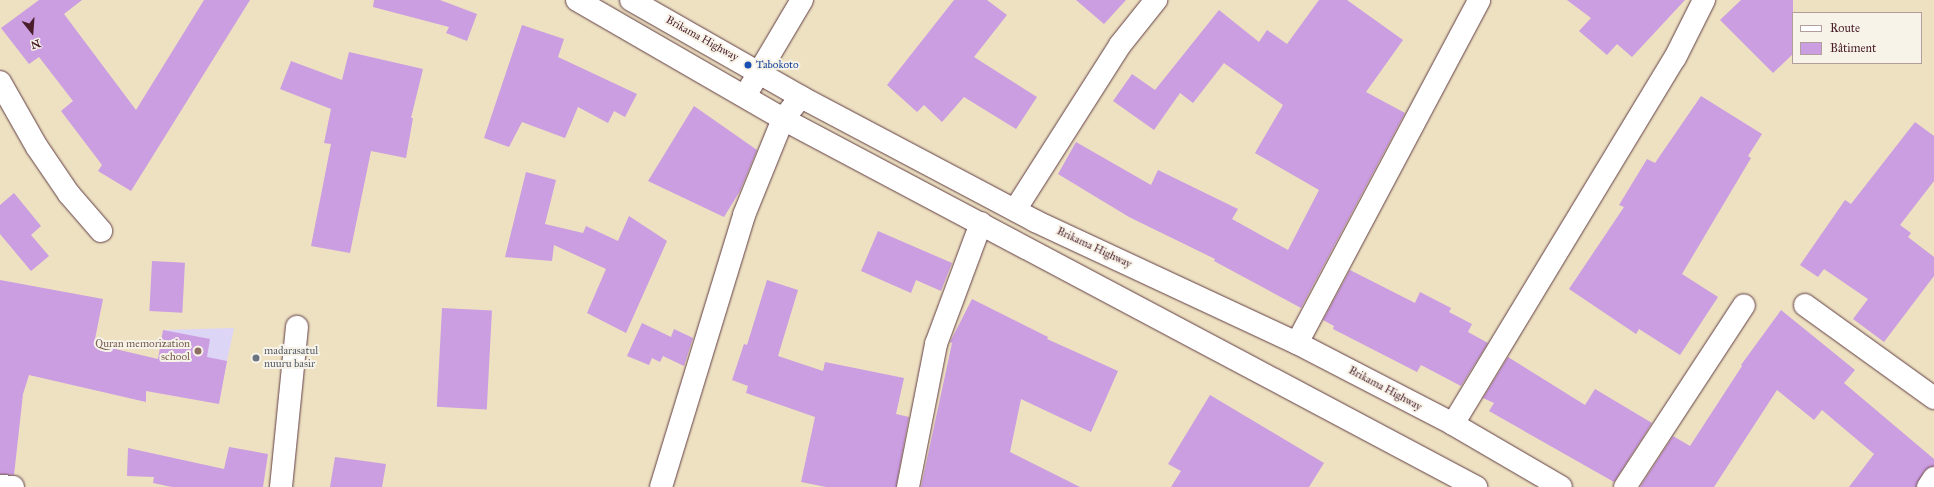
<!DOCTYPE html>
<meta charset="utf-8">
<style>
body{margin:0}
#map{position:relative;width:1934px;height:487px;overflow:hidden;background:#ede1c2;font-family:"IM FELL Great Primer",serif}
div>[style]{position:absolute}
.built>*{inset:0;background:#ddd5f6}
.building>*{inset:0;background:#cb9de1;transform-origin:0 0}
.roads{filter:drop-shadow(0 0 1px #623c42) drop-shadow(0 0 1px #623c42)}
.minor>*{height:22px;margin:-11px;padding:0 11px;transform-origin:11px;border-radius:11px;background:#fff}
.tertiary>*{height:22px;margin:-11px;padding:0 11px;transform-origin:11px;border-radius:11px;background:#fff}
.trunk>*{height:22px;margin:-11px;padding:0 11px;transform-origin:11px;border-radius:11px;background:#fff}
.dots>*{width:11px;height:11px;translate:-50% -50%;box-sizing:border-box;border:2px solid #f7f3e8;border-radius:50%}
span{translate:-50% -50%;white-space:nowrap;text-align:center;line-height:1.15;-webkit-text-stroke:4px #f7f3e8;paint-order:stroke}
.street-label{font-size:11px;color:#4a1f2b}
.transit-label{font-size:11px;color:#164399}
.left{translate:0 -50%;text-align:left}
.education-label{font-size:11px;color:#785e54}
.right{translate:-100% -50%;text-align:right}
.worship-label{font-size:11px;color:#5b616d}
.legend{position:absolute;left:1792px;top:12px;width:130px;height:52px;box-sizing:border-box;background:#f7f3e8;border:1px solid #b29e9c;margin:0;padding:5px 7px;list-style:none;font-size:12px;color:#4a1f2b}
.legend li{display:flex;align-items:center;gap:8px;height:20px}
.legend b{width:20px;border:1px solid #b29e9c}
.north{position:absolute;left:12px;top:12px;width:40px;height:40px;-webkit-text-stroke:3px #f7f3e8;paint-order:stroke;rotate:163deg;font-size:11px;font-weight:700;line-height:16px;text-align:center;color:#4a1f2b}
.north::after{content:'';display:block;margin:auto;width:14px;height:18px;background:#4a1f2b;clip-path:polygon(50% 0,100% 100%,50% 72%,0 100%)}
</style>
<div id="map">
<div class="built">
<i style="clip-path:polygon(234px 328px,223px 380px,164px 330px)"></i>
</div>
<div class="building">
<i style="clip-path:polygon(39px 0,82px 0,64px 14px,136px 110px,204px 0,250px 0,131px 191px,98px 171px,102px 165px,61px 111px,73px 101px,39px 57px,29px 64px,1px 28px)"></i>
<i style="clip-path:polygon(374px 0,440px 0,477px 14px,467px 41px,446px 33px,449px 27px,373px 7px)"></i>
<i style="clip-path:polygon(954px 0,987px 0,1007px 15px,974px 57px,1037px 97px,1016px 129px,964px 97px,942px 122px,924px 105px,917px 112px,887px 85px)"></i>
<i style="clip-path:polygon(1076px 0,1126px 0,1104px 24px)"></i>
<i style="clip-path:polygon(1319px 0,1347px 0,1403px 40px,1366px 92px,1405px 113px,1301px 308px,1214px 261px,1215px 259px,1129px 217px,1058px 174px,1076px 142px,1151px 185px,1158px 170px,1238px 209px,1232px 219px,1288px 250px,1319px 190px,1255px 153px,1283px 105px,1224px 63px,1193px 103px,1180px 93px,1154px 130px,1113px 101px,1132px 74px,1155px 90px,1219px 10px,1259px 42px,1267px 30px,1287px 44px)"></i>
<i style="clip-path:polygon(1567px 0,1685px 0,1632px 57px,1617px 44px,1607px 55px,1579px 31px,1591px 18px)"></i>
<i style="clip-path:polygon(1741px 0,1793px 0,1793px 54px,1773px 73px,1720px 20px)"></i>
<i style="clip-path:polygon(522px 25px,564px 39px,558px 57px,637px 94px,625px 117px,614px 111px,608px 123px,578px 107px,565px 138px,522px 122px,509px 147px,484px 138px)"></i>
<i style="clip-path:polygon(349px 52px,423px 69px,411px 118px,413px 118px,406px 158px,371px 151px,350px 253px,311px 246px,331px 144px,324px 143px,331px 109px,280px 89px,291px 61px,342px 80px)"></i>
<i style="clip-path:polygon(1701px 96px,1762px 134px,1748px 156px,1751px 158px,1682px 274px,1718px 297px,1680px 355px,1639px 329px,1636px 334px,1569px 289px,1624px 207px,1619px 205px,1647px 159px,1655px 163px)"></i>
<i style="clip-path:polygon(694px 106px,757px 150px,740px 191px,724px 217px,648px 181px)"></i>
<i style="clip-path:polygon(1915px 122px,1934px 136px,1934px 181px,1900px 225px,1911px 233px,1908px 237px,1934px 257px,1934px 276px,1884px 342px,1853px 319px,1868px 299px,1824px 269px,1818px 277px,1800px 265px,1845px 200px,1851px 204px)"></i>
<i style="clip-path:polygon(526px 172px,556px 180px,545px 224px,583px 233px,586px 226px,618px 241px,629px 216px,667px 241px,626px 333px,587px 313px,606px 269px,554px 245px,552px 261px,505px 257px)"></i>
<i style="clip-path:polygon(14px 193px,41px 226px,31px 235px,49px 256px,31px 271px,0 234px,0 205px)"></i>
<i style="clip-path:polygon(878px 231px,952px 263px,941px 291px,916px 280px,911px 293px,861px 271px)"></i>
<i style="left:152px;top:261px;width:33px;height:50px;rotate:3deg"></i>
<i style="clip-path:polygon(1350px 270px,1415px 303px,1420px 292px,1451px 308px,1449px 312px,1472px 324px,1468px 332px,1488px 343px,1461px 386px,1421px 365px,1417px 372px,1333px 329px,1334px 326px,1323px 320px)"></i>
<i style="clip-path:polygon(0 280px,103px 299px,94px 344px,158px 359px,163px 330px,210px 339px,207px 357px,227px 361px,219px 404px,146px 391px,146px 402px,29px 375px,23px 394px,14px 475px,0 474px)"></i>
<i style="clip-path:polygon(767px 280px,798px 290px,778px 356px,823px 371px,825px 362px,904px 378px,896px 414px,909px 417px,896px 487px,826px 487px,801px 482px,815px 417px,746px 393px,748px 386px,732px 380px,744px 344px,747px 345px)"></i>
<i style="clip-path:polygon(972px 299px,1048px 337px,1047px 339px,1118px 371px,1091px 432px,1021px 399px,1010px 452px,1080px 487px,921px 487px,952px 343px,950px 342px)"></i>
<i style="left:442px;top:308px;width:50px;height:99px;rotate:3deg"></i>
<i style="clip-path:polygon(1781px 310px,1855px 370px,1844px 383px,1934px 459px,1934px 466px,1924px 471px,1916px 487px,1849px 487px,1874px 454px,1822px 410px,1814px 420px,1777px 390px,1714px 487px,1640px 487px,1673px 436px,1690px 446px,1742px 366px,1741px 365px)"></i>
<i style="clip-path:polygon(642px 323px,671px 337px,674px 329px,693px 338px,684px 366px,663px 356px,660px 362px,652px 358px,649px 365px,627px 356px)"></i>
<i style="clip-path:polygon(1508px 357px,1585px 405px,1595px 389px,1652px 423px,1614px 482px,1489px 411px,1494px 403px,1483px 398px)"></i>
<i style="clip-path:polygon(1210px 395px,1324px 463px,1309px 487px,1171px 487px,1181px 471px,1168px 464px)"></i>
<i style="clip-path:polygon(229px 447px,268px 454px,263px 487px,172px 487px,153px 483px,154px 477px,127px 476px,128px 448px,224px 469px)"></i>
<i style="clip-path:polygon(335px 457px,386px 464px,382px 487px,330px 487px)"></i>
</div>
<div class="roads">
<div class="minor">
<i style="left:0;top:82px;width:75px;rotate:60.4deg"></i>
<i style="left:37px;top:147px;width:57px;rotate:55.8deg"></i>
<i style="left:69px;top:194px;width:49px;rotate:49.1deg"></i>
<i style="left:1015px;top:210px;width:196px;rotate:-57.5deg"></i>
<i style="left:1120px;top:45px;width:58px;rotate:-51.3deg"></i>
<i style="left:1805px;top:305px;width:159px;rotate:35.8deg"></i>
<i style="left:1297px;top:343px;width:388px;rotate:-62deg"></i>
<i style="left:1453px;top:424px;width:428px;rotate:-58.8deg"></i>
<i style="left:1675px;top:58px;width:65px;rotate:-63.4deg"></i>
<i style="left:0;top:486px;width:13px;rotate:4deg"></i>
<i style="left:281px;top:487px;width:161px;rotate:-84.3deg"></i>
<i style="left:661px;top:487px;width:284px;rotate:-73deg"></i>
<i style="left:744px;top:215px;width:104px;rotate:-67.9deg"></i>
<i style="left:783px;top:119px;width:28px;rotate:-51deg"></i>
<i style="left:908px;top:487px;width:146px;rotate:-78.9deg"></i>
<i style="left:936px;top:344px;width:129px;rotate:-69.6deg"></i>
<i style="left:1625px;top:487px;width:217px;rotate:-56.8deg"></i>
<i style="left:1928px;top:487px;width:11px;rotate:-56deg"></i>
</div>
<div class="tertiary">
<i style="left:745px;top:96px;width:112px;rotate:-59.3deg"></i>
</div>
<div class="trunk">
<i style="left:577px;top:0;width:238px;rotate:30deg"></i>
<i style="left:783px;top:119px;width:785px;rotate:27.97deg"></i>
<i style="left:631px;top:0;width:196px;rotate:29.7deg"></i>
<i style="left:801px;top:97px;width:265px;rotate:27.9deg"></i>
<i style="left:1035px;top:221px;width:289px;rotate:25deg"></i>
<i style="left:1297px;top:343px;width:176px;rotate:27.4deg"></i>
<i style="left:1453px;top:424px;width:125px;rotate:30.3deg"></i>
</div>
</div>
<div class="dots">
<i style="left:748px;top:65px;background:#1a4fb4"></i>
<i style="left:198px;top:351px;background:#8d6e63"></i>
<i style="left:256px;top:358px;background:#6b7280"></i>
</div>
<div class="street-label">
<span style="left:702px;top:39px;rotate:29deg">Brikama Highway</span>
<span style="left:1094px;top:248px;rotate:25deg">Brikama Highway</span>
<span style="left:1385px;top:389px;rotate:28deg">Brikama Highway</span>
</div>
<div class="transit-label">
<span class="left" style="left:756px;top:65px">Tabokoto</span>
</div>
<div class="education-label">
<span class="right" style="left:190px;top:351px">Quran memorization<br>school</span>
</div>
<div class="worship-label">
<span class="left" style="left:264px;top:358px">madarasatul<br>nuuru basir</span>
</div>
<ul class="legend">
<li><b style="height:5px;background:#fff"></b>Route</li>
<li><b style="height:11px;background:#cb9de1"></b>Bâtiment</li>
</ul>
<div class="north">N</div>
</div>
